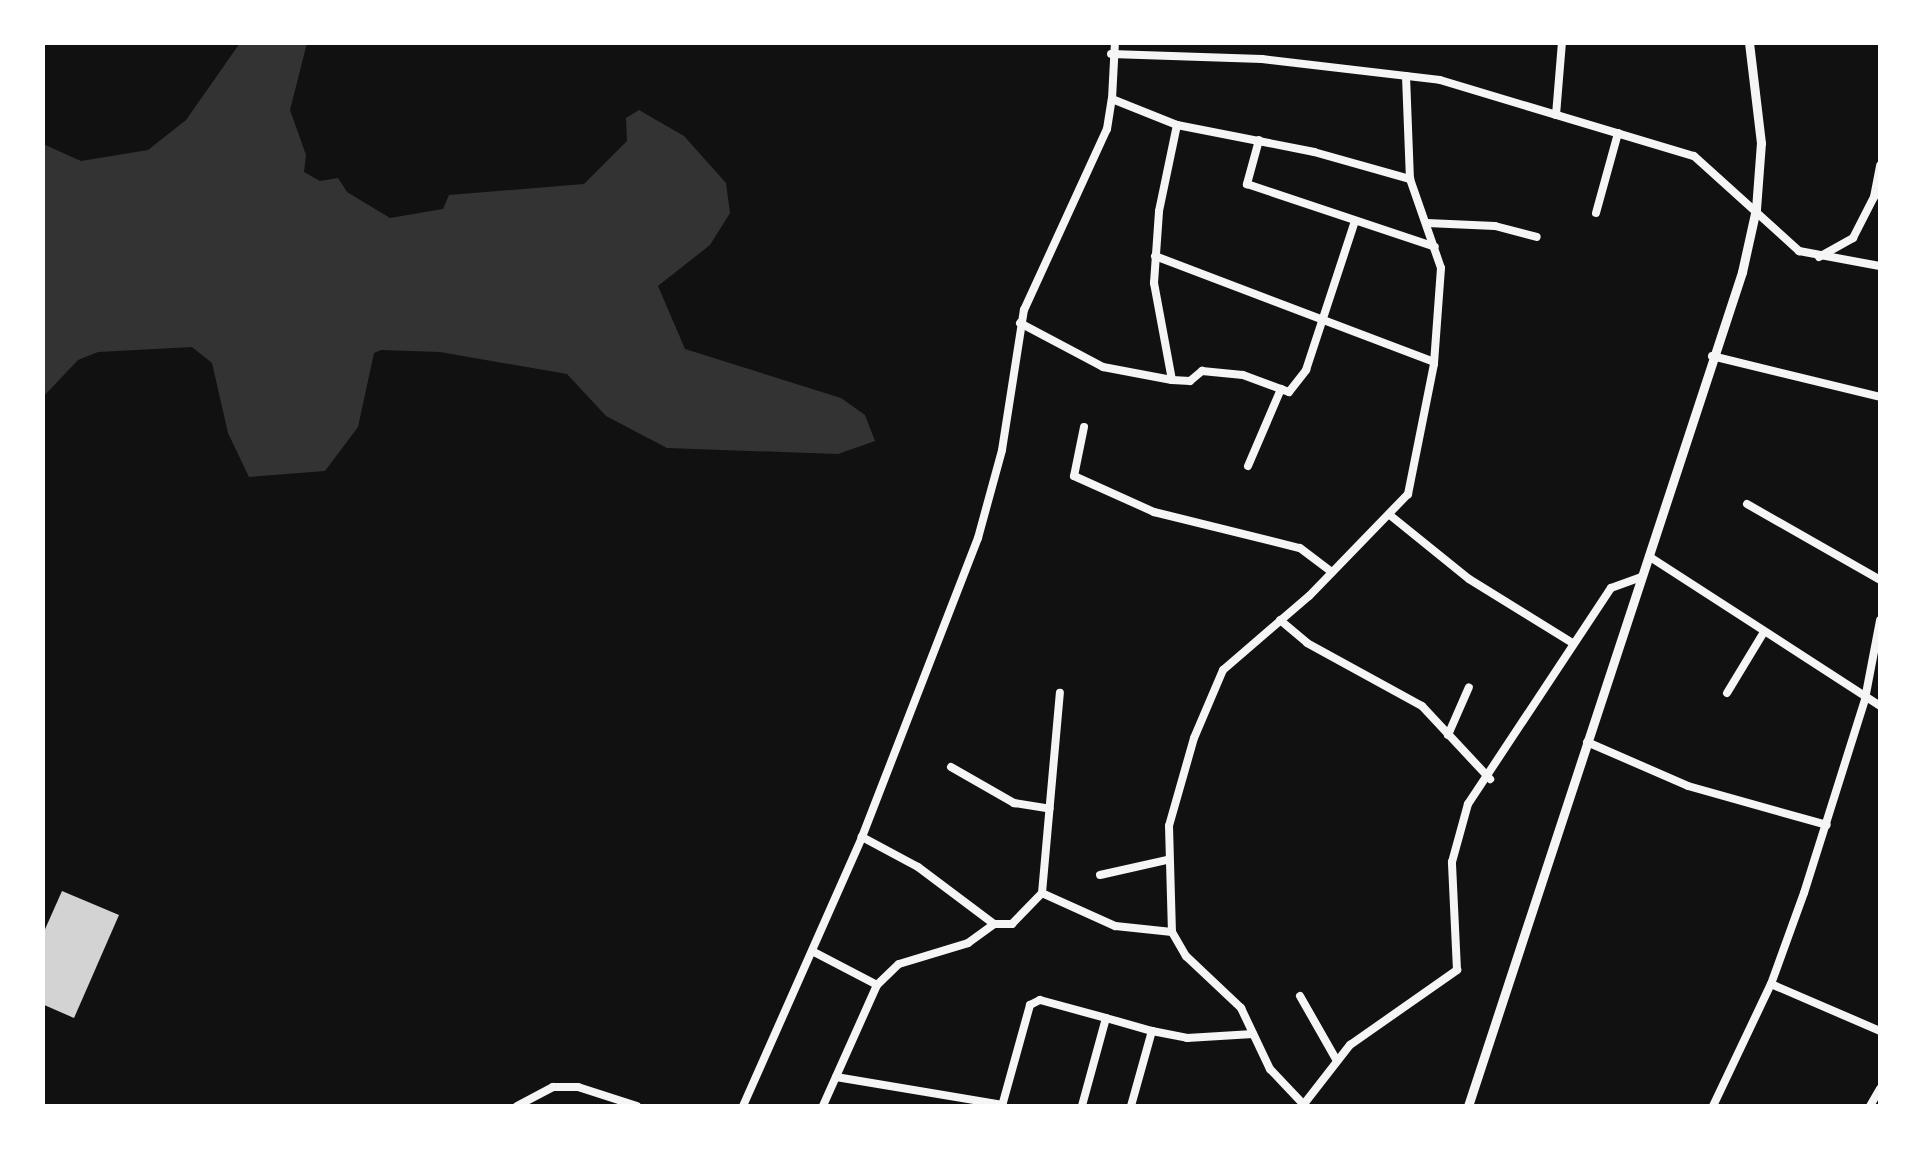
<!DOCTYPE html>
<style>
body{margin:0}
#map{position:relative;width:1923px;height:1149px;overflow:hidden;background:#111;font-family:"PT Sans Narrow",sans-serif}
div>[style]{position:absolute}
.water>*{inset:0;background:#333}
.building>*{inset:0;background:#d3d3d3}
.minor>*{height:8px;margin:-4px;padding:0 4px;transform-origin:4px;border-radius:4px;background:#f5f5f5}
.tertiary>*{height:9px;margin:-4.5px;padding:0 4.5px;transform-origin:4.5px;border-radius:4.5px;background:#f5f5f5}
span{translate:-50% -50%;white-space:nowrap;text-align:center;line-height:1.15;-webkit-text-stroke:10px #fff;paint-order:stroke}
.frame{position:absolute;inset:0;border:45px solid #fff;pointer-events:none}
</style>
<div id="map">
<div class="water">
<i style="clip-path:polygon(240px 43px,307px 43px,290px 110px,306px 155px,304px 172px,320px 181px,338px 178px,347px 192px,390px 218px,443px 209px,449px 195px,584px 184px,627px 141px,626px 118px,639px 110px,684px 136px,726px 183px,730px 213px,710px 245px,658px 286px,685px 349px,841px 398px,865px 415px,875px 441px,838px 454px,667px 448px,606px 416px,567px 374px,440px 352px,381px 350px,374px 353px,358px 427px,325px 471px,249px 477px,228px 433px,212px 363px,192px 347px,98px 352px,78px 360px,43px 397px,43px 144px,81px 161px,148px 150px,186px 120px)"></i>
</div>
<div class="building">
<i style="clip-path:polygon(62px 891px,119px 915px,74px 1018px,42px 1004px,42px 936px)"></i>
</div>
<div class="minor">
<i style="left:1111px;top:54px;width:151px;rotate:1.9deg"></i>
<i style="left:1262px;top:59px;width:179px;rotate:6.7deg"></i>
<i style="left:1440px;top:80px;width:265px;rotate:16.7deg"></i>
<i style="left:1694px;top:156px;width:142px;rotate:42.1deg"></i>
<i style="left:1799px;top:251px;width:82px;rotate:10.5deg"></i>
<i style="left:1406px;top:76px;width:103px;rotate:87.8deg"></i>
<i style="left:1112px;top:99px;width:57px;rotate:-87deg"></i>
<i style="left:1556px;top:115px;width:73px;rotate:-85.3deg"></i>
<i style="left:1259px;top:140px;width:46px;rotate:105.3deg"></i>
<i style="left:1247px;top:184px;width:198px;rotate:18.5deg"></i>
<i style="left:1596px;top:213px;width:83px;rotate:-74.6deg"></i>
<i style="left:1427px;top:223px;width:68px;rotate:2.5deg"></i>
<i style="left:1495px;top:226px;width:43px;rotate:14.7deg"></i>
<i style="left:1155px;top:256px;width:298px;rotate:20.8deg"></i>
<i style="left:1819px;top:257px;width:39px;rotate:-29deg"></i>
<i style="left:1853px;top:238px;width:46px;rotate:-62.9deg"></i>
<i style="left:1874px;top:197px;width:32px;rotate:-79deg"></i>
<i style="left:1020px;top:323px;width:94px;rotate:27.9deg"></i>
<i style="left:1103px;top:367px;width:70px;rotate:10.7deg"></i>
<i style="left:1172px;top:380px;width:18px;rotate:3deg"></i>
<i style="left:1190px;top:381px;width:16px;rotate:-40deg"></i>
<i style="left:1202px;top:371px;width:41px;rotate:5.6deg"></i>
<i style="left:1243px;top:375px;width:49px;rotate:20.3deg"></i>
<i style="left:1289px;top:392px;width:28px;rotate:-52deg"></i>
<i style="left:1306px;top:370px;width:157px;rotate:-71.8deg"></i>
<i style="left:1712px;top:356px;width:173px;rotate:13.7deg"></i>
<i style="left:1172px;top:380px;width:99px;rotate:-100.5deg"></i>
<i style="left:1154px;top:283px;width:72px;rotate:-86deg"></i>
<i style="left:1159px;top:211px;width:88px;rotate:-78.2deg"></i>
<i style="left:1084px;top:427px;width:50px;rotate:101.5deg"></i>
<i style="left:1074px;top:476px;width:88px;rotate:24.2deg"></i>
<i style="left:1154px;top:512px;width:150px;rotate:13.9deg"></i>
<i style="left:1300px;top:548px;width:40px;rotate:37deg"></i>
<i style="left:1248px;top:466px;width:84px;rotate:-66.8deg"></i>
<i style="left:1747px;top:504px;width:153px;rotate:29.7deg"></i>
<i style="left:1391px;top:516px;width:100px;rotate:38.9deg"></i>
<i style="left:1469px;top:579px;width:120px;rotate:31.7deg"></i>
<i style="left:1650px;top:557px;width:274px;rotate:32.9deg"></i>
<i style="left:1280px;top:620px;width:35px;rotate:40deg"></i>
<i style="left:1307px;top:643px;width:131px;rotate:28.7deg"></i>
<i style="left:1422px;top:706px;width:100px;rotate:47deg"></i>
<i style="left:1727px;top:693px;width:71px;rotate:-58.8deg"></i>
<i style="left:1448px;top:735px;width:52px;rotate:-66.4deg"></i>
<i style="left:1587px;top:742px;width:110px;rotate:23.5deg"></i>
<i style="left:1688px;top:786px;width:144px;rotate:15.7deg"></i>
<i style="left:951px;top:767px;width:73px;rotate:29.7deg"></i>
<i style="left:1014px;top:803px;width:36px;rotate:9deg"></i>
<i style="left:1100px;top:875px;width:69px;rotate:-12.6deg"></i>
<i style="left:1042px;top:893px;width:201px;rotate:-84.9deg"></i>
<i style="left:1172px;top:932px;width:57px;rotate:-174deg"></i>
<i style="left:1115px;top:926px;width:80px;rotate:-155.7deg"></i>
<i style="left:1042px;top:893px;width:43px;rotate:134.1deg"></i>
<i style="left:1012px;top:924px;width:18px;rotate:180deg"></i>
<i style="left:994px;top:924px;width:95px;rotate:-143.1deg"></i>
<i style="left:918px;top:867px;width:64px;rotate:-151.8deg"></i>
<i style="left:862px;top:837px;width:321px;rotate:-68.8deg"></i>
<i style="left:978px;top:538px;width:91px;rotate:-74.7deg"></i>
<i style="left:1002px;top:450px;width:142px;rotate:-81.1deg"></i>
<i style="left:1024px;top:310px;width:199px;rotate:-65.4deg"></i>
<i style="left:1107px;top:129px;width:30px;rotate:-81deg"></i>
<i style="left:1112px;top:99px;width:70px;rotate:21.8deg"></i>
<i style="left:1177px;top:125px;width:140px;rotate:11.1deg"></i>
<i style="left:1314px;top:152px;width:100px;rotate:15.7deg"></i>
<i style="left:1410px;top:179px;width:94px;rotate:70.8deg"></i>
<i style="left:1441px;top:268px;width:96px;rotate:94.2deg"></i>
<i style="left:1434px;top:364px;width:133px;rotate:101.3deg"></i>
<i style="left:1408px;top:494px;width:142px;rotate:134.1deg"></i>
<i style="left:1309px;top:596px;width:113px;rotate:139.3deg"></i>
<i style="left:1223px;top:670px;width:74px;rotate:113.1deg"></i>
<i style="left:1194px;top:738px;width:91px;rotate:105.9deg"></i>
<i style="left:1169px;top:826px;width:106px;rotate:88.4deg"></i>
<i style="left:1172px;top:932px;width:28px;rotate:60deg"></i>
<i style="left:1186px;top:956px;width:76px;rotate:43.4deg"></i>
<i style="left:1241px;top:1008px;width:68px;rotate:64.6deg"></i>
<i style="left:1270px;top:1069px;width:51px;rotate:46.6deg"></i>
<i style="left:812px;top:951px;width:73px;rotate:27.6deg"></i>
<i style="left:877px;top:985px;width:133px;rotate:114.1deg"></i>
<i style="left:1771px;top:984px;width:119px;rotate:23.3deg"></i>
<i style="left:877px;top:985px;width:30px;rotate:-44deg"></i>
<i style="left:899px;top:964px;width:72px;rotate:-16.9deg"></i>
<i style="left:968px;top:943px;width:32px;rotate:-36deg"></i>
<i style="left:1300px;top:996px;width:73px;rotate:60.3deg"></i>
<i style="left:1106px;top:1018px;width:48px;rotate:15.8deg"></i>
<i style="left:836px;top:1077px;width:169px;rotate:9.5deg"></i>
<i style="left:1304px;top:1104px;width:75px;rotate:-52.1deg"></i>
<i style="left:1350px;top:1045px;width:131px;rotate:-35deg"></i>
<i style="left:1457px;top:970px;width:108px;rotate:-92.7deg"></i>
<i style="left:1452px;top:862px;width:60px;rotate:-74.6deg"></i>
<i style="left:1468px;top:804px;width:259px;rotate:-56.5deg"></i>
<i style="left:1611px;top:588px;width:33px;rotate:-20deg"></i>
<i style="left:517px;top:1106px;width:41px;rotate:-27.8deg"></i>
<i style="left:553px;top:1087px;width:25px"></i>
<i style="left:578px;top:1087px;width:62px;rotate:17.9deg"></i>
<i style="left:743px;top:1106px;width:294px;rotate:-66.1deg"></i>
<i style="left:1002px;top:1106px;width:105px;rotate:-74.5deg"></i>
<i style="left:1030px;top:1005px;width:11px;rotate:-27deg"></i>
<i style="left:1040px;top:1000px;width:68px;rotate:15.3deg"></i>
<i style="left:1106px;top:1018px;width:91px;rotate:105.3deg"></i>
<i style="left:1131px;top:1106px;width:78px;rotate:-74.4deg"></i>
<i style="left:1152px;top:1031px;width:36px;rotate:11deg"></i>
<i style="left:1187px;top:1038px;width:66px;rotate:-3.5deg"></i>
<i style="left:1713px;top:1106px;width:135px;rotate:-64.6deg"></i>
<i style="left:1771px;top:984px;width:97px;rotate:-70.1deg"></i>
<i style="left:1804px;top:893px;width:203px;rotate:-72.5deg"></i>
<i style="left:1865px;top:699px;width:80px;rotate:-79.2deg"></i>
<i style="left:1870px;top:1106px;width:20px;rotate:-60deg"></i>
</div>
<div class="tertiary">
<i style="left:1468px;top:1106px;width:878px;rotate:-71.81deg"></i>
<i style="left:1742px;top:272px;width:65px;rotate:-77.5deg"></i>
<i style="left:1756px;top:209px;width:66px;rotate:-85.7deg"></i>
<i style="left:1761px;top:143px;width:102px;rotate:-96.8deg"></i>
</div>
<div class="frame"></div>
</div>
